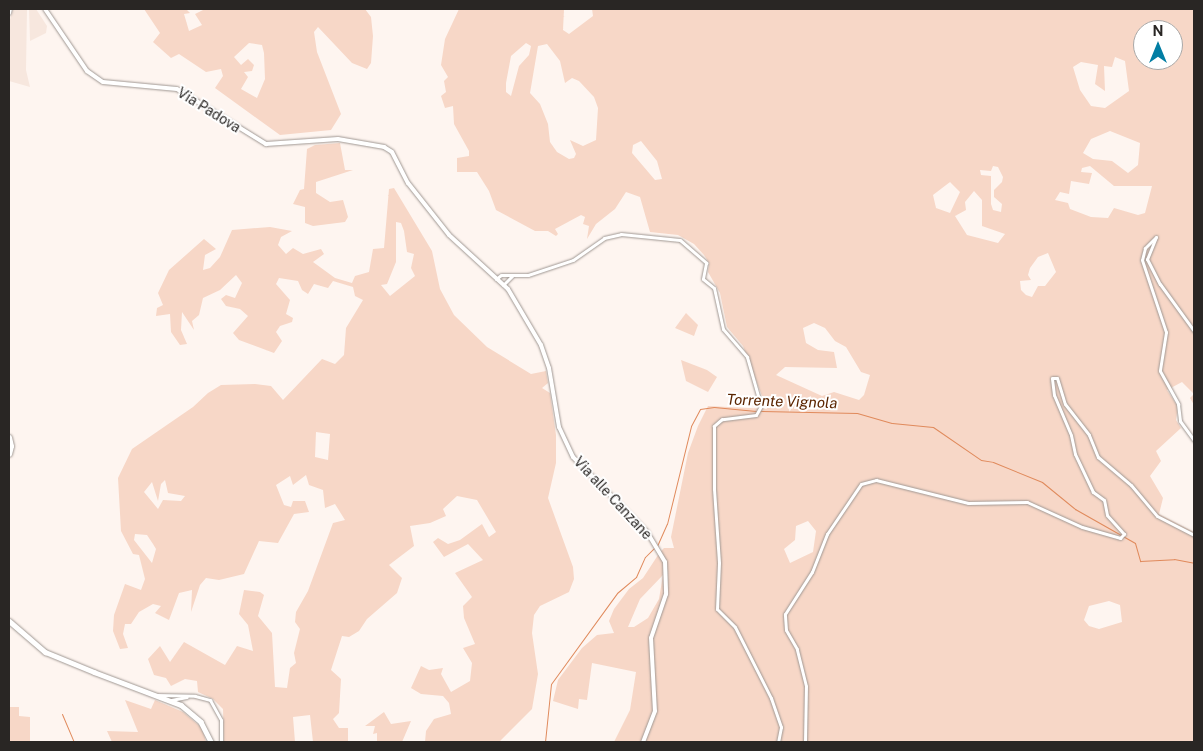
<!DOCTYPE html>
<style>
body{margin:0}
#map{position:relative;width:1203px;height:751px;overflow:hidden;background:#fef5f0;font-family:"Public Sans",sans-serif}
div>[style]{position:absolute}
.built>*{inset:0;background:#f7e7de}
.green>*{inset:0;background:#f7d7c7}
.stream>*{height:1px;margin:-0.5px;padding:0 0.5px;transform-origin:0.5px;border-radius:0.5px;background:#e08a5c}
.roads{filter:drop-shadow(0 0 1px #a09893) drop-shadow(0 0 1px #a09893)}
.tertiary>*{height:3px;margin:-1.5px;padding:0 1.5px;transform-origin:1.5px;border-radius:1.5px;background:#fff}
.secondary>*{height:4px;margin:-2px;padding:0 2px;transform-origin:2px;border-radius:2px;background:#fff}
.primary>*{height:4.5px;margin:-2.25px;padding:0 2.25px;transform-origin:2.25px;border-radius:2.25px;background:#fff}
.trunk>*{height:5px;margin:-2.5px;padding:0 2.5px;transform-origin:2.5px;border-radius:2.5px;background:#fff}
span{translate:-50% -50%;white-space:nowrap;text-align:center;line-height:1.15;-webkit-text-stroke:4px #fff;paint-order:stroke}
.street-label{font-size:14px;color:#292624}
.water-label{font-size:15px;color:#5b2500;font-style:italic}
.frame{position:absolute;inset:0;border:10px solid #292624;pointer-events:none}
.north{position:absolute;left:1133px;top:20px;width:50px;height:50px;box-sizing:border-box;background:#fff;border:1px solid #a9a8a7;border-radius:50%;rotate:0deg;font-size:14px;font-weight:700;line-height:20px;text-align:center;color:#292624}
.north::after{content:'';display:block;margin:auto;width:18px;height:22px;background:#027ea4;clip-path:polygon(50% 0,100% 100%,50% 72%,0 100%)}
</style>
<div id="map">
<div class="built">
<i style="clip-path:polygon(13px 9px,27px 9px,26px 70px,30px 87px,9px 81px,9px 23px)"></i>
<i style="clip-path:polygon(29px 9px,36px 9px,47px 26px,46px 33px,30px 41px)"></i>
</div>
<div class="green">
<i style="clip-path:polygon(evenodd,144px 9px,186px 9px,190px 13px,184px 14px,189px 31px,202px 25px,195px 14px,205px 9px,365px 9px,371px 17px,373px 36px,371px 63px,367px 69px,352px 63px,318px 27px,314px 32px,317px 52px,341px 114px,331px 130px,280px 135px,215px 88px,223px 76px,221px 69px,206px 72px,179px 54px,171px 58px,153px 42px,160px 33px,144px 9px,249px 43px,262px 45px,264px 53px,265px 79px,257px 98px,241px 89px,248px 77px,244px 72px,252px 71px,254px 65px,248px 59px,241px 65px,234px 57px,249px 43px)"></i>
<i style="clip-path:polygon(evenodd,459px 9px,564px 9px,563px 30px,569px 34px,593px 16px,592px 9px,1194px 9px,1194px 405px,1190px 398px,1194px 394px,1182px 382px,1167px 390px,1178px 407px,1176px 420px,1181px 428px,1156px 451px,1161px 461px,1150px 476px,1163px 498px,1159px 514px,1194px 532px,1194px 742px,644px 742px,656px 711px,652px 638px,668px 583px,668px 572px,661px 551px,664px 548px,674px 548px,671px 537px,688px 453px,698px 426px,708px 406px,767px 409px,743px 346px,727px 327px,720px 293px,708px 272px,709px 263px,704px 255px,694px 244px,678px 235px,650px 232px,640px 197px,626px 192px,615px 209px,596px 224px,587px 239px,589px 226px,583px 224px,585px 217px,581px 215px,555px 229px,558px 234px,556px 236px,548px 231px,535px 231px,496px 210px,489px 191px,477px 172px,457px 172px,457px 158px,469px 156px,469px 151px,454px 124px,453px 106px,445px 108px,441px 96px,446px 92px,444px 81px,448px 77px,441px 65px,445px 39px,459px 9px,1143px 30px,1173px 30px,1173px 60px,1143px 60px,1143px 30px,459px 9px,526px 43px,531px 46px,529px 55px,519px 66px,511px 96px,506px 92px,506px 83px,511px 56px,526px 43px,459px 9px,547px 44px,560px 61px,565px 83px,572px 78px,579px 81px,594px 97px,598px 108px,596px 140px,583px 146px,570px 140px,576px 154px,574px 158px,569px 159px,557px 152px,550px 142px,548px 124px,540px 104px,530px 93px,538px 46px,547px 44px,459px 9px,1115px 57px,1125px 61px,1129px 91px,1105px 108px,1091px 106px,1080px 90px,1073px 67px,1081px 62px,1098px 65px,1095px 84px,1105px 91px,1104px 66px,1112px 67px,1115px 57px,459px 9px,1110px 131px,1140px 143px,1138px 165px,1128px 173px,1112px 161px,1093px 159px,1083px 153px,1091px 139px,1110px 131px,459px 9px,641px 141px,657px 161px,662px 179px,655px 180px,632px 153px,633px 145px,641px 141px,459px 9px,993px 166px,998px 167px,1003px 177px,1002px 182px,994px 190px,994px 197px,1002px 204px,1001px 212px,993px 210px,991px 204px,991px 176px,981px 175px,980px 170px,991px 171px,993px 166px,459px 9px,1090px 166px,1114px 186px,1152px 186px,1145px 213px,1138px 215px,1114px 208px,1108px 218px,1091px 217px,1070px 209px,1068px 203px,1055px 200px,1060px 192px,1069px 194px,1071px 181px,1089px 184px,1092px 173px,1081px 172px,1082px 168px,1090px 166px,459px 9px,950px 182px,960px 192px,950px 213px,936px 208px,933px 195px,950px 182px,459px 9px,974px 191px,982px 200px,982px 226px,1005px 234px,998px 243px,967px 235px,955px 216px,966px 210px,965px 202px,974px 191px,459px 9px,1048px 253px,1056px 272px,1045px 286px,1038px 286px,1032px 297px,1026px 295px,1021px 290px,1020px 281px,1031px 280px,1028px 275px,1030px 268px,1038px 257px,1048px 253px,459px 9px,814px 323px,825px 328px,835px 341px,846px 347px,861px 372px,870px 375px,864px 395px,859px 400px,834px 392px,822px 396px,776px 375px,785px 367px,837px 368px,834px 352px,818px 350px,806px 343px,803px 328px,814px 323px,459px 9px,808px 521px,816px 531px,813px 552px,790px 563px,784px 549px,795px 540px,796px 526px,808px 521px,459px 9px,1109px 601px,1120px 605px,1122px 622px,1099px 629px,1089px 626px,1084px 620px,1089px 606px,1109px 601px)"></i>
<i style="clip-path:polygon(340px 143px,345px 170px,353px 170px,316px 182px,316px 193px,330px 202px,343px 200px,348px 217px,345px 222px,313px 226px,305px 223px,305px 207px,293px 204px,300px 190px,304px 189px,307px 149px,315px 145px)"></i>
<i style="clip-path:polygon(evenodd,394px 188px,432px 251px,440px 289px,454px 315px,487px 347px,531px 374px,546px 371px,548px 383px,542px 388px,550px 393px,556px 435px,556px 463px,548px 498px,573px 567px,574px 579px,569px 592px,540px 606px,534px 615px,532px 633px,538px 674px,532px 709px,499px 742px,425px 742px,426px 731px,434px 719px,451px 714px,449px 703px,443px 696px,421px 694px,411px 688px,421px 666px,429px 670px,443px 668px,441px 674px,451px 692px,470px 681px,472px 663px,463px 648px,475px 644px,464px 618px,463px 606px,472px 597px,455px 573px,483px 560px,468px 544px,444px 557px,433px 542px,438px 538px,448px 544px,460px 540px,482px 524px,489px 537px,496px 532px,477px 500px,457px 496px,443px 509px,446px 516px,430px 523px,410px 526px,414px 546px,389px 565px,402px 578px,397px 593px,367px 619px,359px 631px,349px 637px,342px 636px,331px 670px,341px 679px,339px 713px,333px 719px,339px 728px,348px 728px,348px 742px,313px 742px,310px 715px,293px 717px,295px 742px,224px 742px,223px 709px,213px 699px,198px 692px,197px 681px,185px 679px,171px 686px,166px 678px,154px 675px,148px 659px,160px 646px,170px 662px,184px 642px,225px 665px,237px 646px,253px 651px,248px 625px,239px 614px,244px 590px,260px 592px,264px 595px,258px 616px,272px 633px,275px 687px,287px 688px,290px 668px,296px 663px,294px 653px,300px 629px,295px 622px,296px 612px,308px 591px,333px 523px,345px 520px,335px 504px,325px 508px,323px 490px,309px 485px,306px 475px,293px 485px,290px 476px,276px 485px,284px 505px,291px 507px,293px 501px,305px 501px,309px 512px,294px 514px,278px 543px,259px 541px,244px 574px,219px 580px,206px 578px,200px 585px,191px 612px,192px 590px,179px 593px,169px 620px,155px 613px,161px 606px,153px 604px,139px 612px,131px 624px,125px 624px,123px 634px,128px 648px,120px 649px,113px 631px,114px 615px,125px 584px,141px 590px,145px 579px,139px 555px,133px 554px,121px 531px,118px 478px,132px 449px,193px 407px,208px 393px,221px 385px,255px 384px,271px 386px,283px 400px,322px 359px,335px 364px,344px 355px,346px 328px,363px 300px,355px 296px,353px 287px,333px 281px,328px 288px,314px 284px,308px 294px,302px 290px,298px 281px,279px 278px,276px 284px,290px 300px,286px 314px,293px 318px,292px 322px,280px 326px,276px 332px,282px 341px,274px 353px,239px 340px,233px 333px,248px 316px,240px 309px,226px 306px,221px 299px,226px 295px,235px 298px,242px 283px,236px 275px,220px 290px,203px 298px,199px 315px,192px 321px,194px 330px,182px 312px,181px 330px,187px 344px,180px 345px,171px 332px,170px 314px,156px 316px,157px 308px,163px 305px,158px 293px,169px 270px,204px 239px,216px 249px,205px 255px,203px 270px,210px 268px,220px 257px,232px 230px,270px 227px,292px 231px,281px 237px,278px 245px,286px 254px,293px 248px,303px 254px,321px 249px,324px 254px,313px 262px,335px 278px,352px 283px,355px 276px,369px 272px,373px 249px,384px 248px,389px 189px,394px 188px,396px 222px,401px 223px,404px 231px,407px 252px,414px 254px,411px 268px,415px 276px,390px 296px,381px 285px,387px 284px,396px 262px,396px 222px,394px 188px,316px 432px,330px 434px,328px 460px,315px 457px,316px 432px,394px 188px,165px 480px,168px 493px,185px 496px,181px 501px,163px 500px,158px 509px,144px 492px,152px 482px,158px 501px,161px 484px,165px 480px,394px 188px,135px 534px,147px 535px,153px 544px,156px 549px,152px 563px,134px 540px,135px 534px)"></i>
<i style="clip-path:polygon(686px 313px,698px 325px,694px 336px,675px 328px)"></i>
<i style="clip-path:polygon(681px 360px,707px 370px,717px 377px,708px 392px,686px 381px)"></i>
<i style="clip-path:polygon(evenodd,660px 552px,664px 562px,665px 593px,650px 637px,654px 711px,643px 742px,614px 742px,630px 710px,636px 672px,592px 663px,587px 700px,579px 699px,578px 709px,553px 701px,558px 680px,582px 648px,597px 635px,614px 633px,609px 621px,614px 609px,629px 589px,643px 578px,660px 552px,663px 575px,659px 599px,648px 618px,634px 627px,628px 627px,640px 599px,663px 575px)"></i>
<i style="clip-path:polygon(125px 700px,151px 709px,155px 700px,183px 712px,202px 728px,206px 742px,112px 742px,107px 731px,138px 732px)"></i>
<i style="clip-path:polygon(9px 707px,19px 707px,19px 716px,30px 717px,30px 742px,9px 742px)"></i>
<i style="clip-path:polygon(384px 712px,391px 724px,411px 721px,402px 742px,377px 742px,377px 733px,373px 734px,375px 726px,365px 726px)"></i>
</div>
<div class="stream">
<i style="left:760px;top:411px;width:97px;rotate:1.2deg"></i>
<i style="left:857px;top:413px;width:36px;rotate:16deg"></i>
<i style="left:892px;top:423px;width:41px;rotate:5.6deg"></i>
<i style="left:933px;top:427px;width:58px;rotate:34.5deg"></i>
<i style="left:981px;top:460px;width:12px;rotate:9deg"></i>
<i style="left:993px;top:462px;width:53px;rotate:22.2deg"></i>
<i style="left:1042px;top:482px;width:43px;rotate:39.3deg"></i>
<i style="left:1075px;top:509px;width:69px;rotate:29.5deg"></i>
<i style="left:1135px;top:543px;width:19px;rotate:74deg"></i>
<i style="left:1140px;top:561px;width:34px;rotate:-3deg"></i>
<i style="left:1174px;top:559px;width:20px;rotate:11deg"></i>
<i style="left:657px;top:546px;width:24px;rotate:-66deg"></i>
<i style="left:667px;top:524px;width:101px;rotate:-76.2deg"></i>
<i style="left:691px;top:426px;width:19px;rotate:-62deg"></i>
<i style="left:700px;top:409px;width:14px;rotate:-8deg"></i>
<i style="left:714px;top:407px;width:42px;rotate:5.4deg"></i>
<i style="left:62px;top:714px;width:30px;rotate:67deg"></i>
<i style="left:545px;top:742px;width:58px;rotate:-84.1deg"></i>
<i style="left:551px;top:684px;width:112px;rotate:-54deg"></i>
<i style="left:617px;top:593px;width:25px;rotate:-40deg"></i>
<i style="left:636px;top:577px;width:22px;rotate:-66deg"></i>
<i style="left:645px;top:557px;width:13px;rotate:-45deg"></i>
</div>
<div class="roads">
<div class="tertiary">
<i style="left:1156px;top:237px;width:16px;rotate:135deg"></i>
<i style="left:1145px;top:248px;width:12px;rotate:104deg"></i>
<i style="left:1142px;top:260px;width:76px;rotate:71.6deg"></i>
<i style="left:1166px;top:332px;width:39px;rotate:99deg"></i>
<i style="left:1160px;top:371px;width:38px;rotate:61deg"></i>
<i style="left:1178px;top:404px;width:17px;rotate:83deg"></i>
<i style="left:1180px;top:421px;width:24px;rotate:54deg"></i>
<i style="left:1156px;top:237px;width:24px;rotate:112deg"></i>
<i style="left:1147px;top:259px;width:28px;rotate:63deg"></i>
<i style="left:1160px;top:284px;width:58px;rotate:54.1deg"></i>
<i style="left:496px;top:279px;width:6px;rotate:-39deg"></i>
<i style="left:501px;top:275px;width:27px"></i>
<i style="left:528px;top:275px;width:47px;rotate:-18.4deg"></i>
<i style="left:573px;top:260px;width:38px;rotate:-35deg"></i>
<i style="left:604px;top:238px;width:17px;rotate:-13deg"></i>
<i style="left:621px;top:234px;width:59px;rotate:5.8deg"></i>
<i style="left:680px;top:240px;width:35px;rotate:41deg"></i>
<i style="left:706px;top:263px;width:16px;rotate:101deg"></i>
<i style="left:703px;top:279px;width:14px;rotate:39deg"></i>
<i style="left:714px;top:288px;width:42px;rotate:77.6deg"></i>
<i style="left:723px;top:329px;width:37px;rotate:49deg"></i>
<i style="left:747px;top:357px;width:51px;rotate:74.1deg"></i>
<i style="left:761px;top:406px;width:10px;rotate:119deg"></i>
<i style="left:756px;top:415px;width:34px;rotate:173deg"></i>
<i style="left:722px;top:419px;width:11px;rotate:139deg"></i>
<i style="left:714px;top:426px;width:63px;rotate:90deg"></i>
<i style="left:714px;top:489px;width:74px;rotate:86.1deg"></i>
<i style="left:719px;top:563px;width:46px;rotate:92.5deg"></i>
<i style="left:717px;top:609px;width:25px;rotate:45deg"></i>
<i style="left:735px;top:627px;width:80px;rotate:63.1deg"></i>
<i style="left:771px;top:698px;width:31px;rotate:71deg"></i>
<i style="left:781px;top:727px;width:15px;rotate:101deg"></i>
<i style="left:503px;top:285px;width:14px;rotate:-45deg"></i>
<i style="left:156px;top:695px;width:39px;rotate:1deg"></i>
<i style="left:195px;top:696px;width:16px;rotate:15deg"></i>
<i style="left:210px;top:700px;width:23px;rotate:61deg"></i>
<i style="left:221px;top:720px;width:22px;rotate:90deg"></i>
<i style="left:171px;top:700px;width:16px;rotate:-11deg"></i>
<i style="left:805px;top:742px;width:56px;rotate:-89deg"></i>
<i style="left:806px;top:686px;width:38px;rotate:-104deg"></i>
<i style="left:797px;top:649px;width:22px;rotate:-120deg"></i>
<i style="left:786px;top:630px;width:16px;rotate:-94deg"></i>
<i style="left:785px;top:614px;width:50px;rotate:-57.3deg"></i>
<i style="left:812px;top:572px;width:41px;rotate:-68.5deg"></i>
<i style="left:827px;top:534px;width:60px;rotate:-55.8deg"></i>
<i style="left:861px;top:484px;width:16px;rotate:-15deg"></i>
<i style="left:876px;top:480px;width:95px;rotate:14deg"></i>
<i style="left:968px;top:503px;width:59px;rotate:-1deg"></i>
<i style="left:1027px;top:502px;width:60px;rotate:24.4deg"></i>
<i style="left:1082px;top:527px;width:40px;rotate:16deg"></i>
<i style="left:1120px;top:538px;width:6px;rotate:-45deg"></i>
<i style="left:1124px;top:534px;width:25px;rotate:-132deg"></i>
<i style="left:1107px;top:515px;width:15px;rotate:-101deg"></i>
<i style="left:1104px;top:500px;width:14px;rotate:-144deg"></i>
<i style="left:1093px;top:492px;width:42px;rotate:-115.3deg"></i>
<i style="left:1075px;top:454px;width:19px;rotate:-102deg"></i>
<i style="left:1071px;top:435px;width:43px;rotate:-113deg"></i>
<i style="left:1054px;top:395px;width:17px;rotate:-97deg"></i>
<i style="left:1052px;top:378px;width:5px"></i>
<i style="left:1057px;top:378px;width:27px;rotate:73deg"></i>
<i style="left:1065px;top:404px;width:39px;rotate:52deg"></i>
<i style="left:1089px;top:435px;width:24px;rotate:68deg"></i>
<i style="left:1098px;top:457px;width:43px;rotate:40.3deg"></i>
<i style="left:1131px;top:485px;width:40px;rotate:50deg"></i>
<i style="left:1157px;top:516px;width:42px;rotate:27.2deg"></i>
</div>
<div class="secondary">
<i style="left:45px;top:9px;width:75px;rotate:55.9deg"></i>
<i style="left:87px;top:71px;width:19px;rotate:35deg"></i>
<i style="left:103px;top:82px;width:74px;rotate:5.4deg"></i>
<i style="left:177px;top:89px;width:105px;rotate:31.7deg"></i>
<i style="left:266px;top:144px;width:72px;rotate:-4deg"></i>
<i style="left:338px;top:139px;width:47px;rotate:9.9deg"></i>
<i style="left:384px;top:147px;width:9px;rotate:32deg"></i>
<i style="left:392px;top:152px;width:35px;rotate:63deg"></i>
<i style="left:408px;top:183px;width:66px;rotate:51.7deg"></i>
<i style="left:449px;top:235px;width:80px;rotate:42.5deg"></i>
<i style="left:508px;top:289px;width:65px;rotate:59.5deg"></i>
<i style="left:541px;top:345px;width:24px;rotate:71deg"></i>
<i style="left:549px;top:368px;width:60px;rotate:80.4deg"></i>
<i style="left:559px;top:427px;width:33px;rotate:65deg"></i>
<i style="left:573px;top:457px;width:105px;rotate:45.4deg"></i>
<i style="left:647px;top:532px;width:35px;rotate:59deg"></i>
<i style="left:665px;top:562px;width:32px;rotate:88deg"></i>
<i style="left:666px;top:594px;width:46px;rotate:108.8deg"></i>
<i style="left:651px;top:638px;width:73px;rotate:86.9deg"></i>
<i style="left:655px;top:711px;width:33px;rotate:111deg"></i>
<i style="left:9px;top:13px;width:4px;rotate:-76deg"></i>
</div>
<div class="primary">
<i style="left:94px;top:672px;width:93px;rotate:20.8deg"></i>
<i style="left:181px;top:705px;width:26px;rotate:40deg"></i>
<i style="left:201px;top:722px;width:22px;rotate:63deg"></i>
</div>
<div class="trunk">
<i style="left:9px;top:437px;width:9px;rotate:77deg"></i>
<i style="left:11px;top:446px;width:8px;rotate:104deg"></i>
<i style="left:9px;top:621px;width:48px;rotate:40.7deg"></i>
<i style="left:45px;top:652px;width:53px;rotate:22.2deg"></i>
</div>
</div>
<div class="street-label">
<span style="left:209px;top:110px;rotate:32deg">Via Padova</span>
<span style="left:613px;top:498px;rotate:47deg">Via alle Canzane</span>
</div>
<div class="water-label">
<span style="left:782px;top:401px;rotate:2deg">Torrente Vignola</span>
</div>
<div class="frame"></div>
<div class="north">N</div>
</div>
